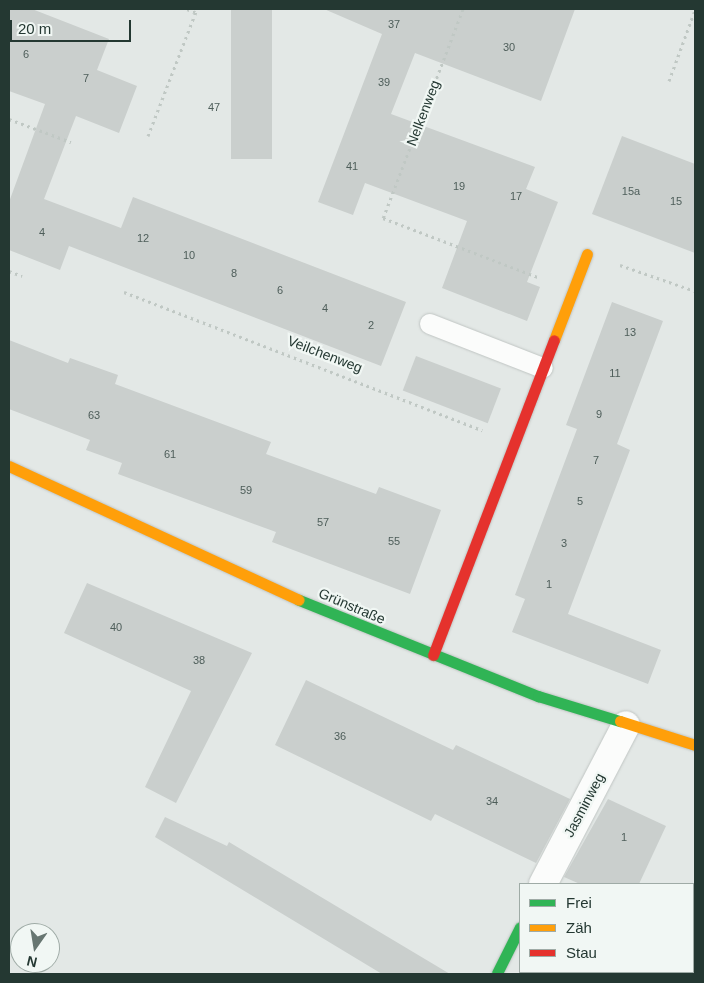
<!DOCTYPE html>
<meta charset="utf-8">
<style>
body{margin:0}
#map{position:relative;width:704px;height:983px;overflow:hidden;background:#e3e8e6;font-family:Helvetica,sans-serif}
div>[style]{position:absolute}
.building>*{inset:0;background:#cacfcd;transform-origin:0 0}
.path>*{height:3px;margin-top:-1.5px;transform-origin:0;background:repeating-linear-gradient(90deg,#c0c8c4 0 2.5px,transparent 0 6.5px)}
.roads{filter:drop-shadow(0 0 1px #c0c5c3) drop-shadow(0 0 1px #c0c5c3)}
.lane>*{height:20px;margin:-10px;padding:0 10px;transform-origin:10px;border-radius:10px;background:#fbfcfb}
.street>*{height:28px;margin:-14px;padding:0 14px;transform-origin:14px;border-radius:14px;background:#fbfcfb}
.fast>*{height:11px;margin:-5.5px;padding:0 5.5px;transform-origin:5.5px;border-radius:5.5px;background:#30b455}
.slow>*{height:11px;margin:-5.5px;padding:0 5.5px;transform-origin:5.5px;border-radius:5.5px;background:#ff9f0a}
.jam>*{height:11px;margin:-5.5px;padding:0 5.5px;transform-origin:5.5px;border-radius:5.5px;background:#e5322d}
span{translate:-50% -50%;white-space:nowrap;text-align:center;line-height:1.15;-webkit-text-stroke:4.5px #f1f7f4;paint-order:stroke}
.number-label{font-size:11px;color:#4e5e5a}
.number-label span{-webkit-text-stroke-width:0}
.street-label{font-size:14px;color:#243832}
.frame{position:absolute;inset:0;border:10px solid #243832;pointer-events:none}
.legend{position:absolute;left:519px;top:883px;width:175px;height:90px;box-sizing:border-box;background:#f1f7f4;border:1px solid #9faba6;margin:0;padding:6px 9px;list-style:none;font-size:15px;color:#243832}
.legend li{display:flex;align-items:center;gap:10px;height:25px}
.legend b{width:25px;border:1px solid #9faba6}
.north{position:absolute;left:10px;top:923px;width:50px;height:50px;box-sizing:border-box;background:#f1f7f4;border:1px solid #9faba6;border-radius:50%;rotate:193deg;font-size:14px;font-weight:700;line-height:20px;text-align:center;color:#243832}
.north::after{content:'';display:block;margin:auto;width:18px;height:22px;background:#677671;clip-path:polygon(50% 0,100% 100%,50% 72%,0 100%)}
.scale{position:absolute;left:10px;top:20px;width:121px;height:22px;box-sizing:border-box;border:2px solid #243832;border-top:0;padding-left:6px;font-size:15px;line-height:18px;white-space:nowrap;color:#243832;-webkit-text-stroke:4px #f1f7f4;paint-order:stroke}
</style>
<div id="map">
<div class="building">
<i style="clip-path:polygon(9px 9px,32px 9px,109px 39px,97px 70px,137px 86px,119px 133px,76px 116px,44px 199px,121px 228px,133px 197px,406px 302px,381px 366px,69px 246px,60px 270px,9px 250px,9px 202px,45px 104px,9px 91px)"></i>
<i style="left:231px;top:9px;width:41px;height:150px"></i>
<i style="clip-path:polygon(324px 9px,575px 9px,541px 101px,415px 53px,391px 114px,535px 167px,526px 189px,558px 202px,527px 282px,540px 287px,527px 321px,442px 288px,467px 221px,365px 183px,353px 215px,318px 202px,382px 34px)"></i>
<i style="clip-path:polygon(622px 136px,695px 164px,695px 253px,592px 214px)"></i>
<i style="clip-path:polygon(612px 302px,663px 321px,617px 444px,630px 450px,568px 614px,661px 650px,648px 684px,512px 632px,525px 599px,515px 595px,577px 429px,566px 425px)"></i>
<i style="clip-path:polygon(9px 340px,68px 363px,70px 358px,118px 375px,115px 384px,271px 442px,266px 454px,376px 494px,379px 487px,441px 510px,410px 594px,272px 542px,276px 532px,118px 474px,122px 463px,86px 450px,90px 440px,9px 409px)"></i>
<i style="left:416px;top:356px;width:91px;height:37px;rotate:21deg"></i>
<i style="clip-path:polygon(87px 583px,252px 653px,176px 803px,145px 787px,191px 691px,64px 633px)"></i>
<i style="clip-path:polygon(306px 680px,453px 750px,456px 745px,570px 799px,536px 863px,435px 814px,431px 821px,275px 745px)"></i>
<i style="clip-path:polygon(608px 799px,666px 826px,639px 884px,580px 884px,564px 877px)"></i>
<i style="clip-path:polygon(165px 817px,227px 846px,229px 842px,450px 974px,382px 974px,155px 837px)"></i>
</div>
<div class="path">
<i style="left:187px;top:9px;width:9px;rotate:21deg"></i>
<i style="left:463px;top:9px;width:224px;rotate:110.9deg"></i>
<i style="left:383px;top:218px;width:168px;rotate:20.9deg"></i>
<i style="left:669px;top:81px;width:76px;rotate:-69.9deg"></i>
<i style="left:9px;top:119px;width:66px;rotate:20.4deg"></i>
<i style="left:148px;top:136px;width:136px;rotate:-68.9deg"></i>
<i style="left:620px;top:265px;width:79px;rotate:19.1deg"></i>
<i style="left:9px;top:271px;width:14px;rotate:21deg"></i>
<i style="left:124px;top:292px;width:384px;rotate:21.1deg"></i>
</div>
<div class="roads">
<div class="lane">
<i style="left:430px;top:324px;width:121px;rotate:21.3deg"></i>
</div>
<div class="street">
<i style="left:543px;top:884px;width:179px;rotate:-62.4deg"></i>
</div>
<div class="fast">
<i style="left:299px;top:600px;width:258px;rotate:21.9deg"></i>
<i style="left:538px;top:696px;width:86px;rotate:17deg"></i>
<i style="left:497px;top:973px;width:51px;rotate:-63.4deg"></i>
</div>
<div class="slow">
<i style="left:554px;top:340px;width:92px;rotate:-69deg"></i>
<i style="left:9px;top:466px;width:319px;rotate:24.8deg"></i>
<i style="left:620px;top:721px;width:79px;rotate:17.7deg"></i>
</div>
<div class="jam">
<i style="left:433px;top:655px;width:337px;rotate:-69deg"></i>
</div>
</div>
<div class="number-label">
<span style="left:394px;top:24px">37</span>
<span style="left:509px;top:47px">30</span>
<span style="left:26px;top:54px">6</span>
<span style="left:86px;top:78px">7</span>
<span style="left:384px;top:82px">39</span>
<span style="left:214px;top:107px">47</span>
<span style="left:352px;top:166px">41</span>
<span style="left:459px;top:186px">19</span>
<span style="left:631px;top:191px">15a</span>
<span style="left:516px;top:196px">17</span>
<span style="left:676px;top:201px">15</span>
<span style="left:42px;top:232px">4</span>
<span style="left:143px;top:238px">12</span>
<span style="left:189px;top:255px">10</span>
<span style="left:234px;top:273px">8</span>
<span style="left:280px;top:290px">6</span>
<span style="left:325px;top:308px">4</span>
<span style="left:371px;top:325px">2</span>
<span style="left:630px;top:332px">13</span>
<span style="left:615px;top:373px">11</span>
<span style="left:599px;top:414px">9</span>
<span style="left:94px;top:415px">63</span>
<span style="left:170px;top:454px">61</span>
<span style="left:596px;top:460px">7</span>
<span style="left:246px;top:490px">59</span>
<span style="left:580px;top:501px">5</span>
<span style="left:323px;top:522px">57</span>
<span style="left:394px;top:541px">55</span>
<span style="left:564px;top:543px">3</span>
<span style="left:549px;top:584px">1</span>
<span style="left:116px;top:627px">40</span>
<span style="left:199px;top:660px">38</span>
<span style="left:340px;top:736px">36</span>
<span style="left:492px;top:801px">34</span>
<span style="left:624px;top:837px">1</span>
</div>
<div class="street-label">
<span style="left:423px;top:113px;rotate:-69deg">Nelkenweg</span>
<span style="left:325px;top:354px;rotate:21deg">Veilchenweg</span>
<span style="left:352px;top:606px;rotate:23deg">Grünstraße</span>
<span style="left:584px;top:805px;rotate:-62deg">Jasminweg</span>
</div>
<div class="frame"></div>
<ul class="legend">
<li><b style="height:6px;background:#30b455"></b>Frei</li>
<li><b style="height:6px;background:#ff9f0a"></b>Zäh</li>
<li><b style="height:6px;background:#e5322d"></b>Stau</li>
</ul>
<div class="north">N</div>
<div class="scale">20 m</div>
</div>
